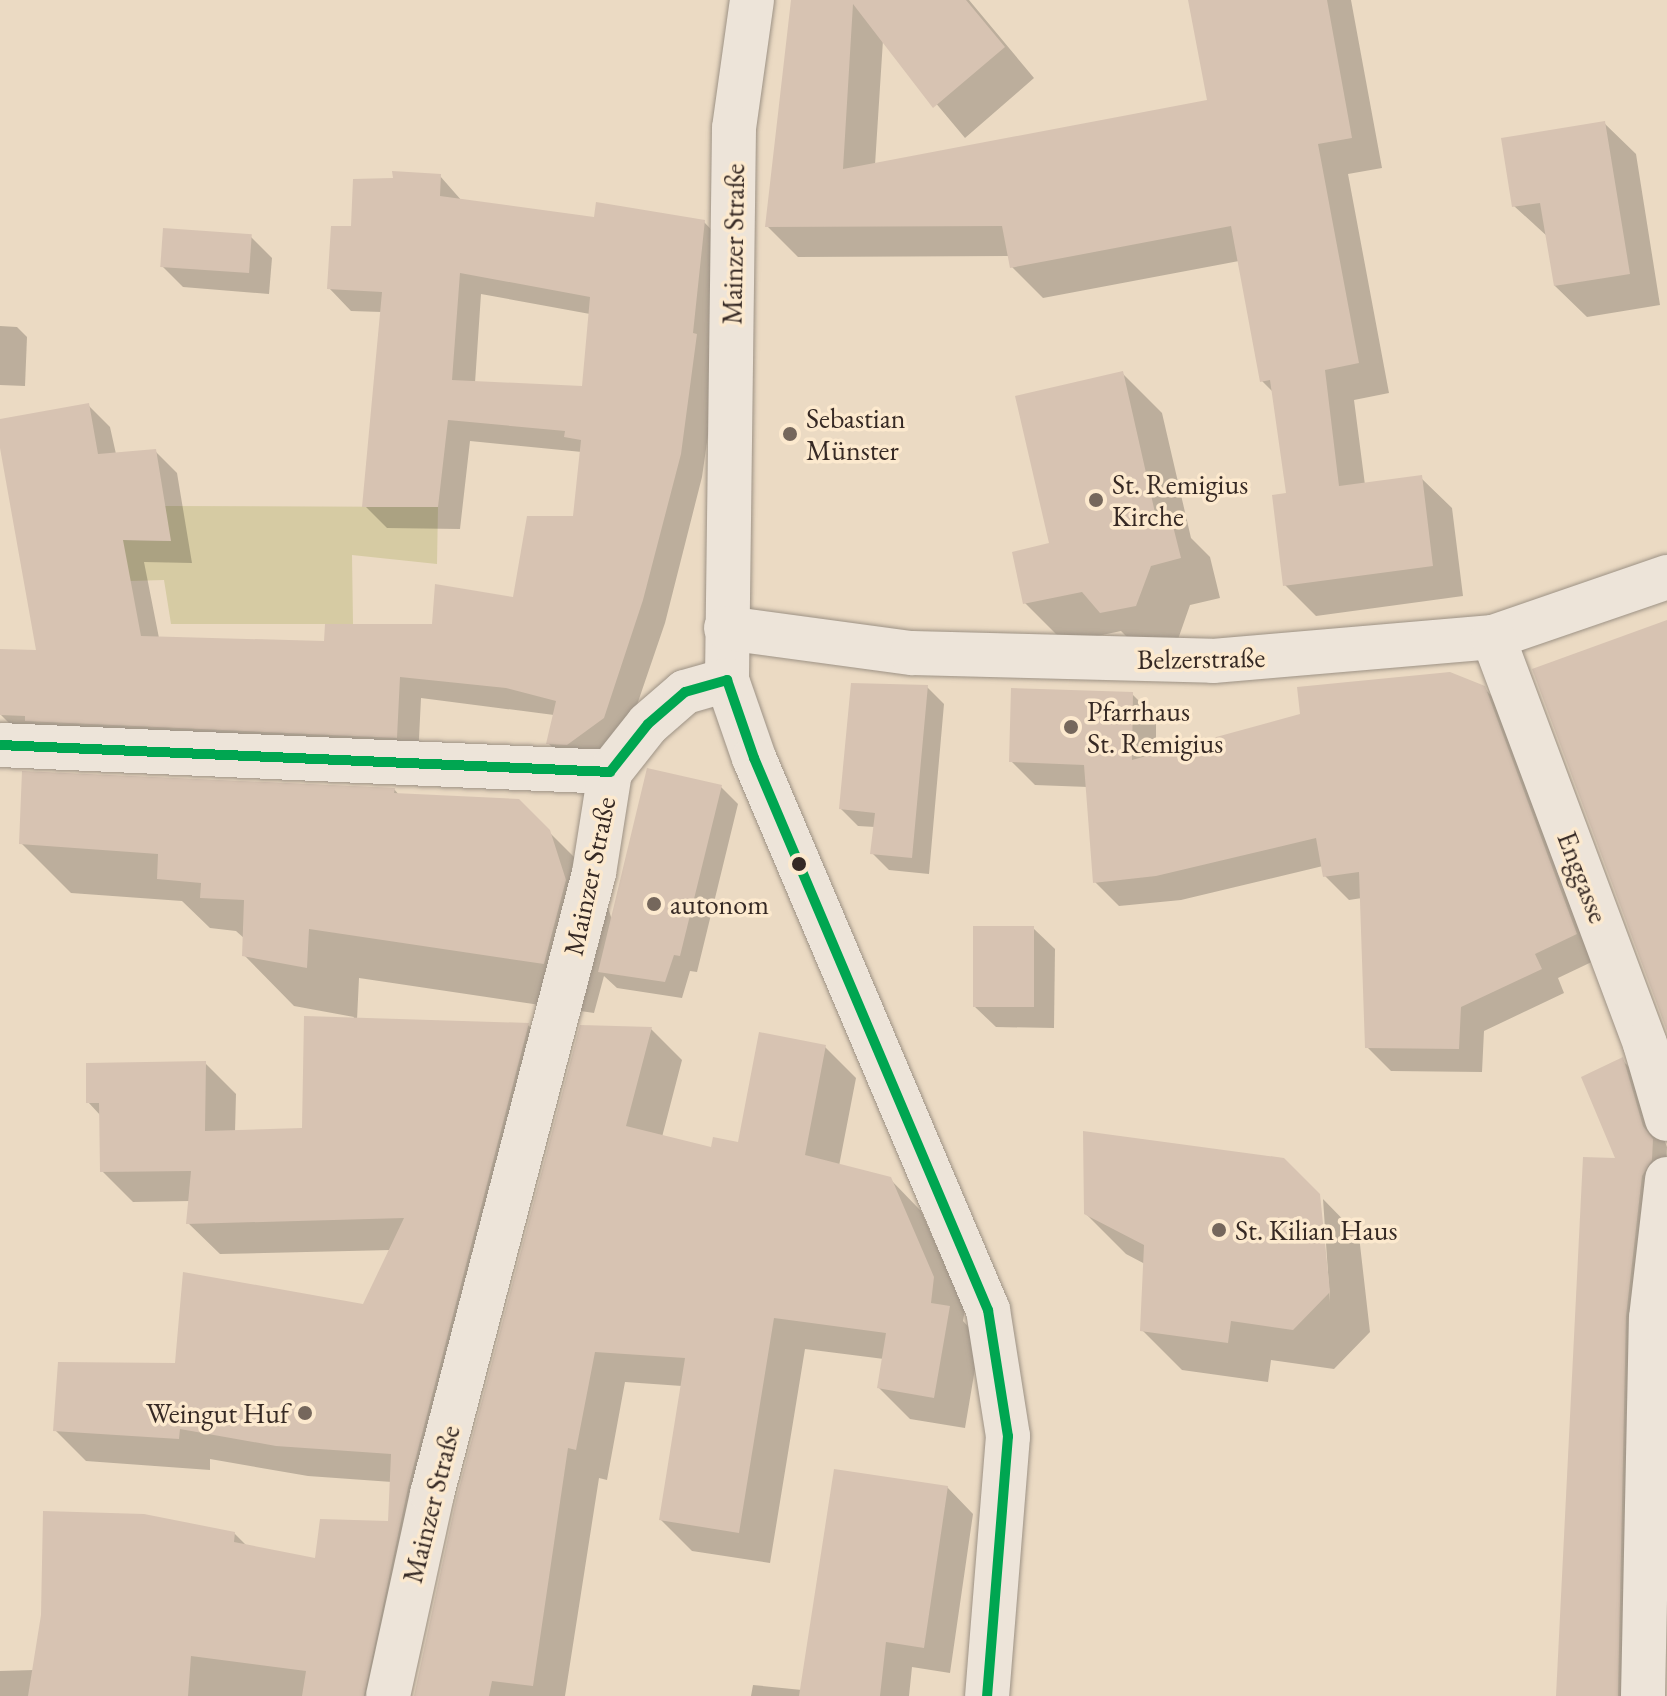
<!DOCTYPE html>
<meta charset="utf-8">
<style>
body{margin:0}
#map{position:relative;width:1667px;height:1696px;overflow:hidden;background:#ebdac3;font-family:"EB Garamond",serif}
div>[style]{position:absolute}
.green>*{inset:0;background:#d6cba3}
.shadow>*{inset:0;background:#0003}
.building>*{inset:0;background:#d7c3b2;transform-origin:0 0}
.roads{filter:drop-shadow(0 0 2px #9d9285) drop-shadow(0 0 2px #9d9285)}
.minor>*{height:44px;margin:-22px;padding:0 22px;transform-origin:22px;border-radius:22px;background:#ede4d9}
.bus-1>*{height:10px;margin:-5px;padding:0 5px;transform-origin:5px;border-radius:5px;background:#00a651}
.dots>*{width:22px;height:22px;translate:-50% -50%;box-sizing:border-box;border:4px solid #fce9ce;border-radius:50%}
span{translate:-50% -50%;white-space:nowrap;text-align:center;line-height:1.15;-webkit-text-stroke:7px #fce9ce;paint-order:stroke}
.street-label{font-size:28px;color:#362924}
.poi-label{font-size:28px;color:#362924}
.left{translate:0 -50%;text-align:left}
.right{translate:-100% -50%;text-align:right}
</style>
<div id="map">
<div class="green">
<i style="clip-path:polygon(165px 506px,438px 507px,437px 564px,352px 555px,353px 624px,171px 624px,164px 580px,129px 581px,121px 540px,170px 541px)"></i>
</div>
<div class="shadow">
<i style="clip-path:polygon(796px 0,969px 0,1034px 78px,965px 138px,883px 40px,875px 165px,1209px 101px,1190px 0,1351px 0,1382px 168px,1348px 174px,1389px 393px,1354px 400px,1365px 485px,1421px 478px,1452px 508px,1463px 596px,1316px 616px,1285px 585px,1288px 495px,1274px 393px,1262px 381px,1239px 261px,1043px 298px,1012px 267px,1010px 256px,798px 257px,767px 226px)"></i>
<i style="clip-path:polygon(1604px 123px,1636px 154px,1660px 305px,1587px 317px,1555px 286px,1548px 237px,1514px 206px)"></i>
<i style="clip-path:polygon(evenodd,440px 176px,462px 201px,595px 219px,704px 222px,726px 245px,719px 358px,702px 477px,665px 623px,625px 740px,570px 765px,548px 743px,554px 715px,421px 698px,418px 759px,22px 736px,0 714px,38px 652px,0 421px,88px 405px,110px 427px,116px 454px,155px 451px,177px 473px,192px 563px,144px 562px,159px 638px,326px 643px,434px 626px,515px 599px,575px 519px,582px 452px,470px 441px,460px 529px,387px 528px,365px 506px,382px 312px,351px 311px,329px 288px,353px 228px,440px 176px,481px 294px,590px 314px,583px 388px,475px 383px,481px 294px)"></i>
<i style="clip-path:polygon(251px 237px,272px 258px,269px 294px,183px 287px,162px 266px)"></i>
<i style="clip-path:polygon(0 326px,17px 327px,27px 337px,25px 386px,0 385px)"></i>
<i style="clip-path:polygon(1122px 373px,1162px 413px,1191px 538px,1210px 557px,1220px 598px,1190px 605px,1176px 645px,1142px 652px,1121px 631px,1065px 643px,1025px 603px)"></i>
<i style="clip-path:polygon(927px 687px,944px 704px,929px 874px,889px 870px,872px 853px,875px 827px,858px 826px,841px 809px)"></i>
<i style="clip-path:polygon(1484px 688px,1508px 713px,1600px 958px,1558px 978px,1564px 993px,1484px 1031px,1482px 1072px,1391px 1071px,1367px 1047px,1362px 898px,1349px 900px,1325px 876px,1323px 866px,1181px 900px,1119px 906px,1095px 882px,1088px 787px,1035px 785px,1011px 761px,1132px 694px,1156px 718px,1156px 755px)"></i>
<i style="clip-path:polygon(721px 787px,738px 804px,697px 972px,690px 971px,682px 998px,617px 988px,604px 976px,594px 1013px,359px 978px,357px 1020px,528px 1025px,559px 1056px,400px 1696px,0 1696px,0 1671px,34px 1670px,234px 1533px,247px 1546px,316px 1560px,390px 1523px,392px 1482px,308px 1476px,210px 1459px,210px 1470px,86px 1461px,55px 1430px,177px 1365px,364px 1307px,391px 1250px,220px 1254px,188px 1223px,190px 1201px,133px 1202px,102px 1171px,101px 1116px,88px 1102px,205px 1063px,236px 1094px,235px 1132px,304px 1130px,354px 1017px,294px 1006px,244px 955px,245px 939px,236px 931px,210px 928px,182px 901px,71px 893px,21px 843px,394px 789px,400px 796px,518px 801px,600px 883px,612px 920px)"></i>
<i style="clip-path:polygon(1033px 928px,1055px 949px,1054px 1028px,996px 1027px,974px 1006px)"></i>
<i style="clip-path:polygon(651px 1029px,682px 1060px,662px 1137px,712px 1149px,739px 1144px,825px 1047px,856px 1078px,839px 1166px,890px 1179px,921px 1211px,965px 1309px,963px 1321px,980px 1339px,965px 1428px,910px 1419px,879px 1388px,884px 1359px,805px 1349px,770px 1563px,692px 1551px,661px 1520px,682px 1386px,625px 1382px,607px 1480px,599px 1478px,565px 1696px,416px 1696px)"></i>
<i style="clip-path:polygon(1622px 1060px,1643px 1081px,1667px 1147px,1639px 1696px,1558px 1696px,1618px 1160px)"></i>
<i style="clip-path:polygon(1318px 1196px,1330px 1302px,1323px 1199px,1359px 1236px,1370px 1332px,1334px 1369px,1271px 1360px,1268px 1382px,1182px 1370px,1142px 1330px,1145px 1264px,1126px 1254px,1086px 1214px)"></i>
<i style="clip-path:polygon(947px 1487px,973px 1514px,950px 1673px,912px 1667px,909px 1696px,751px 1696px,753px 1685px,802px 1690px)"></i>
</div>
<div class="building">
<i style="clip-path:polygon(791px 0,966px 0,1005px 47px,933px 108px,853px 4px,843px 169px,1207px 100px,1188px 0,1327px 0,1352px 138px,1318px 144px,1359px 363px,1325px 370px,1339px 486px,1422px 475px,1433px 566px,1283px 586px,1272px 495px,1286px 493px,1270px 380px,1260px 382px,1231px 226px,1010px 268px,1002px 226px,765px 227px)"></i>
<i style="clip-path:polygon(1605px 121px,1630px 274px,1554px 286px,1540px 203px,1512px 207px,1501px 138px)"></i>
<i style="clip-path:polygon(evenodd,392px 171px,441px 174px,440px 196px,594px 217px,596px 202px,705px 220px,693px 333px,697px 334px,681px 454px,643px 600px,604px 718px,567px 745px,546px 744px,556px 701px,506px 688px,400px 677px,397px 738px,25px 721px,25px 716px,0 715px,0 649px,36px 650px,0 448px,0 419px,89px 403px,98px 454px,156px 449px,171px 541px,123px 540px,141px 636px,324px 641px,325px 624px,432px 624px,435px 584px,513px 597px,527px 516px,573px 516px,581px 440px,564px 437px,565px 431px,448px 420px,438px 507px,362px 507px,382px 292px,327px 289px,331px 226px,351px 226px,353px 179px,393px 178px,392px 171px,460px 273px,590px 297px,582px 386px,452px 380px,460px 273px)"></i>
<i style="left:163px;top:228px;width:89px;height:39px;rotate:4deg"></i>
<i style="clip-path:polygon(1123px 371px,1156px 517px,1170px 514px,1181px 558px,1151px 566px,1136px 606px,1100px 613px,1082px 592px,1023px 604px,1012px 552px,1049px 543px,1015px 396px)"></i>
<i style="clip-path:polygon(1667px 620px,1667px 1031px,1532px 669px)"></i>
<i style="clip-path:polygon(1450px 672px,1485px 686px,1577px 934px,1535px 954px,1542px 969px,1461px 1007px,1459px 1049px,1365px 1048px,1359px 872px,1323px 877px,1316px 838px,1156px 876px,1093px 883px,1084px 765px,1009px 762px,1011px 688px,1133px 692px,1132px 760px,1300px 714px,1297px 687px)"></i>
<i style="clip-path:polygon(851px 683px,928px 685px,912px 858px,870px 854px,875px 813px,839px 809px)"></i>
<i style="clip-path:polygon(647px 768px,722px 785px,680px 956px,674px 955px,665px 982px,598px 972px)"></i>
<i style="clip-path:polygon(22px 771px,395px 788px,394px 793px,519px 799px,550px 830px,566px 880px,544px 964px,309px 929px,307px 968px,242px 956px,244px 900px,200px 898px,201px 883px,157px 879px,158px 854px,19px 844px)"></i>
<i style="left:973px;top:926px;width:61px;height:81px"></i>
<i style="clip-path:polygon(304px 1016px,529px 1023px,408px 1488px,364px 1696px,302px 1696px,306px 1671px,191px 1656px,188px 1696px,28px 1696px,41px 1615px,43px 1511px,144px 1514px,235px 1532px,234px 1542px,315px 1558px,320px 1519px,388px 1521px,391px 1454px,276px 1446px,180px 1429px,179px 1439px,53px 1431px,58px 1362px,175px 1363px,183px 1272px,363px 1304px,404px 1218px,186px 1224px,191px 1171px,100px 1172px,99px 1103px,86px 1103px,86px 1063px,206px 1061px,205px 1131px,302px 1128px)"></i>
<i style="clip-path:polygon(580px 1025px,652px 1027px,626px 1126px,711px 1147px,713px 1137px,738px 1142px,759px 1032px,826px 1045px,805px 1155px,891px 1177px,934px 1277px,931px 1303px,950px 1306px,934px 1398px,877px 1388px,886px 1333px,774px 1318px,739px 1533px,659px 1520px,685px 1358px,595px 1352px,576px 1450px,568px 1448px,533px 1686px,492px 1681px,489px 1696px,414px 1696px,456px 1500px)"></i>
<i style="clip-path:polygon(1623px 1057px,1643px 1126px,1653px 1139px,1652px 1160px,1642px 1176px,1626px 1317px,1618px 1696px,1556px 1696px,1583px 1157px,1615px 1158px,1581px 1077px)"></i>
<i style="clip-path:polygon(1083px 1131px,1284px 1158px,1320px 1194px,1330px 1292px,1293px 1330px,1231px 1321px,1228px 1343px,1140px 1331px,1144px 1245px,1084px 1214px)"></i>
<i style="clip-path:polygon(834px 1469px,948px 1486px,924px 1648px,886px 1642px,880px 1696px,799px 1696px)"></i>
</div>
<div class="roads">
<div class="minor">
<i style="left:752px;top:0;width:129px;rotate:98deg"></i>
<i style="left:734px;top:128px;width:552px;rotate:90.73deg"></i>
<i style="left:727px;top:680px;width:83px;rotate:70.9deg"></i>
<i style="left:754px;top:758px;width:600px;rotate:67.03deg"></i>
<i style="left:988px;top:1310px;width:128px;rotate:81deg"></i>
<i style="left:1008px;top:1436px;width:261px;rotate:94.6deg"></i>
<i style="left:726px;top:628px;width:188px;rotate:7.7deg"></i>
<i style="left:912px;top:653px;width:301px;rotate:1.5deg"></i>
<i style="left:1213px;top:661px;width:281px;rotate:-4.9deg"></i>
<i style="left:1493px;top:637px;width:184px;rotate:-19deg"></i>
<i style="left:1493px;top:637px;width:434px;rotate:69.5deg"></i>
<i style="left:1645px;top:1044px;width:78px;rotate:73.7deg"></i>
<i style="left:0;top:745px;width:611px;rotate:2.53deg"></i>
<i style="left:388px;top:1696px;width:207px;rotate:-77.7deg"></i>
<i style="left:432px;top:1494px;width:642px;rotate:-75.38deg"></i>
<i style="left:594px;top:873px;width:102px;rotate:-81deg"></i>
<i style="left:610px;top:772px;width:61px;rotate:-51.6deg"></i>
<i style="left:648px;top:724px;width:49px;rotate:-40.9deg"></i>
<i style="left:685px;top:692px;width:44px;rotate:-15.9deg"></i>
<i style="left:1643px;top:1696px;width:378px;rotate:-88.8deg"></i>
<i style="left:1651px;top:1318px;width:140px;rotate:-83.4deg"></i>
</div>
</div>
<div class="bus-1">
<i style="left:0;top:745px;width:611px;rotate:2.53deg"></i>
<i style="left:610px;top:772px;width:61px;rotate:-51.6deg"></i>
<i style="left:648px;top:724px;width:49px;rotate:-40.9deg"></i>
<i style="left:685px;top:692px;width:44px;rotate:-15.9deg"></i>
<i style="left:727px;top:680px;width:83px;rotate:70.9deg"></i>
<i style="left:754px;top:758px;width:600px;rotate:67.03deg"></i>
<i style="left:988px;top:1310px;width:128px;rotate:81deg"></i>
<i style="left:1008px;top:1436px;width:261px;rotate:94.6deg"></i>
</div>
<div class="dots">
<i style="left:790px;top:434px;background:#75675c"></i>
<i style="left:1096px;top:500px;background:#75675c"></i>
<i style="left:1071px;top:727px;background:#75675c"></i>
<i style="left:799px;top:864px;background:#362924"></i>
<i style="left:654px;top:904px;background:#75675c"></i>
<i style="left:1219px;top:1230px;background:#75675c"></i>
<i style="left:305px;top:1413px;background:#75675c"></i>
</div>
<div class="street-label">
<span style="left:733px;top:244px;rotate:-89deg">Mainzer Straße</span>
<span style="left:1201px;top:658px;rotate:-1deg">Belzerstraße</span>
<span style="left:589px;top:876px;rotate:-78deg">Mainzer Straße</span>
<span style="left:1583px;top:877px;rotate:69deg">Enggasse</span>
<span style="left:431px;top:1504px;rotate:-76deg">Mainzer Straße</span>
</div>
<div class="poi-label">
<span class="left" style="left:806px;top:434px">Sebastian<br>Münster</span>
<span class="left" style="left:1112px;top:500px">St. Remigius<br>Kirche</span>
<span class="left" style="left:1087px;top:727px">Pfarrhaus<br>St. Remigius</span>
<span class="left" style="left:670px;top:904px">autonom</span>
<span class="left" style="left:1235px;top:1230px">St. Kilian Haus</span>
<span class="right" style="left:289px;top:1413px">Weingut Huf</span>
</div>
</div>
